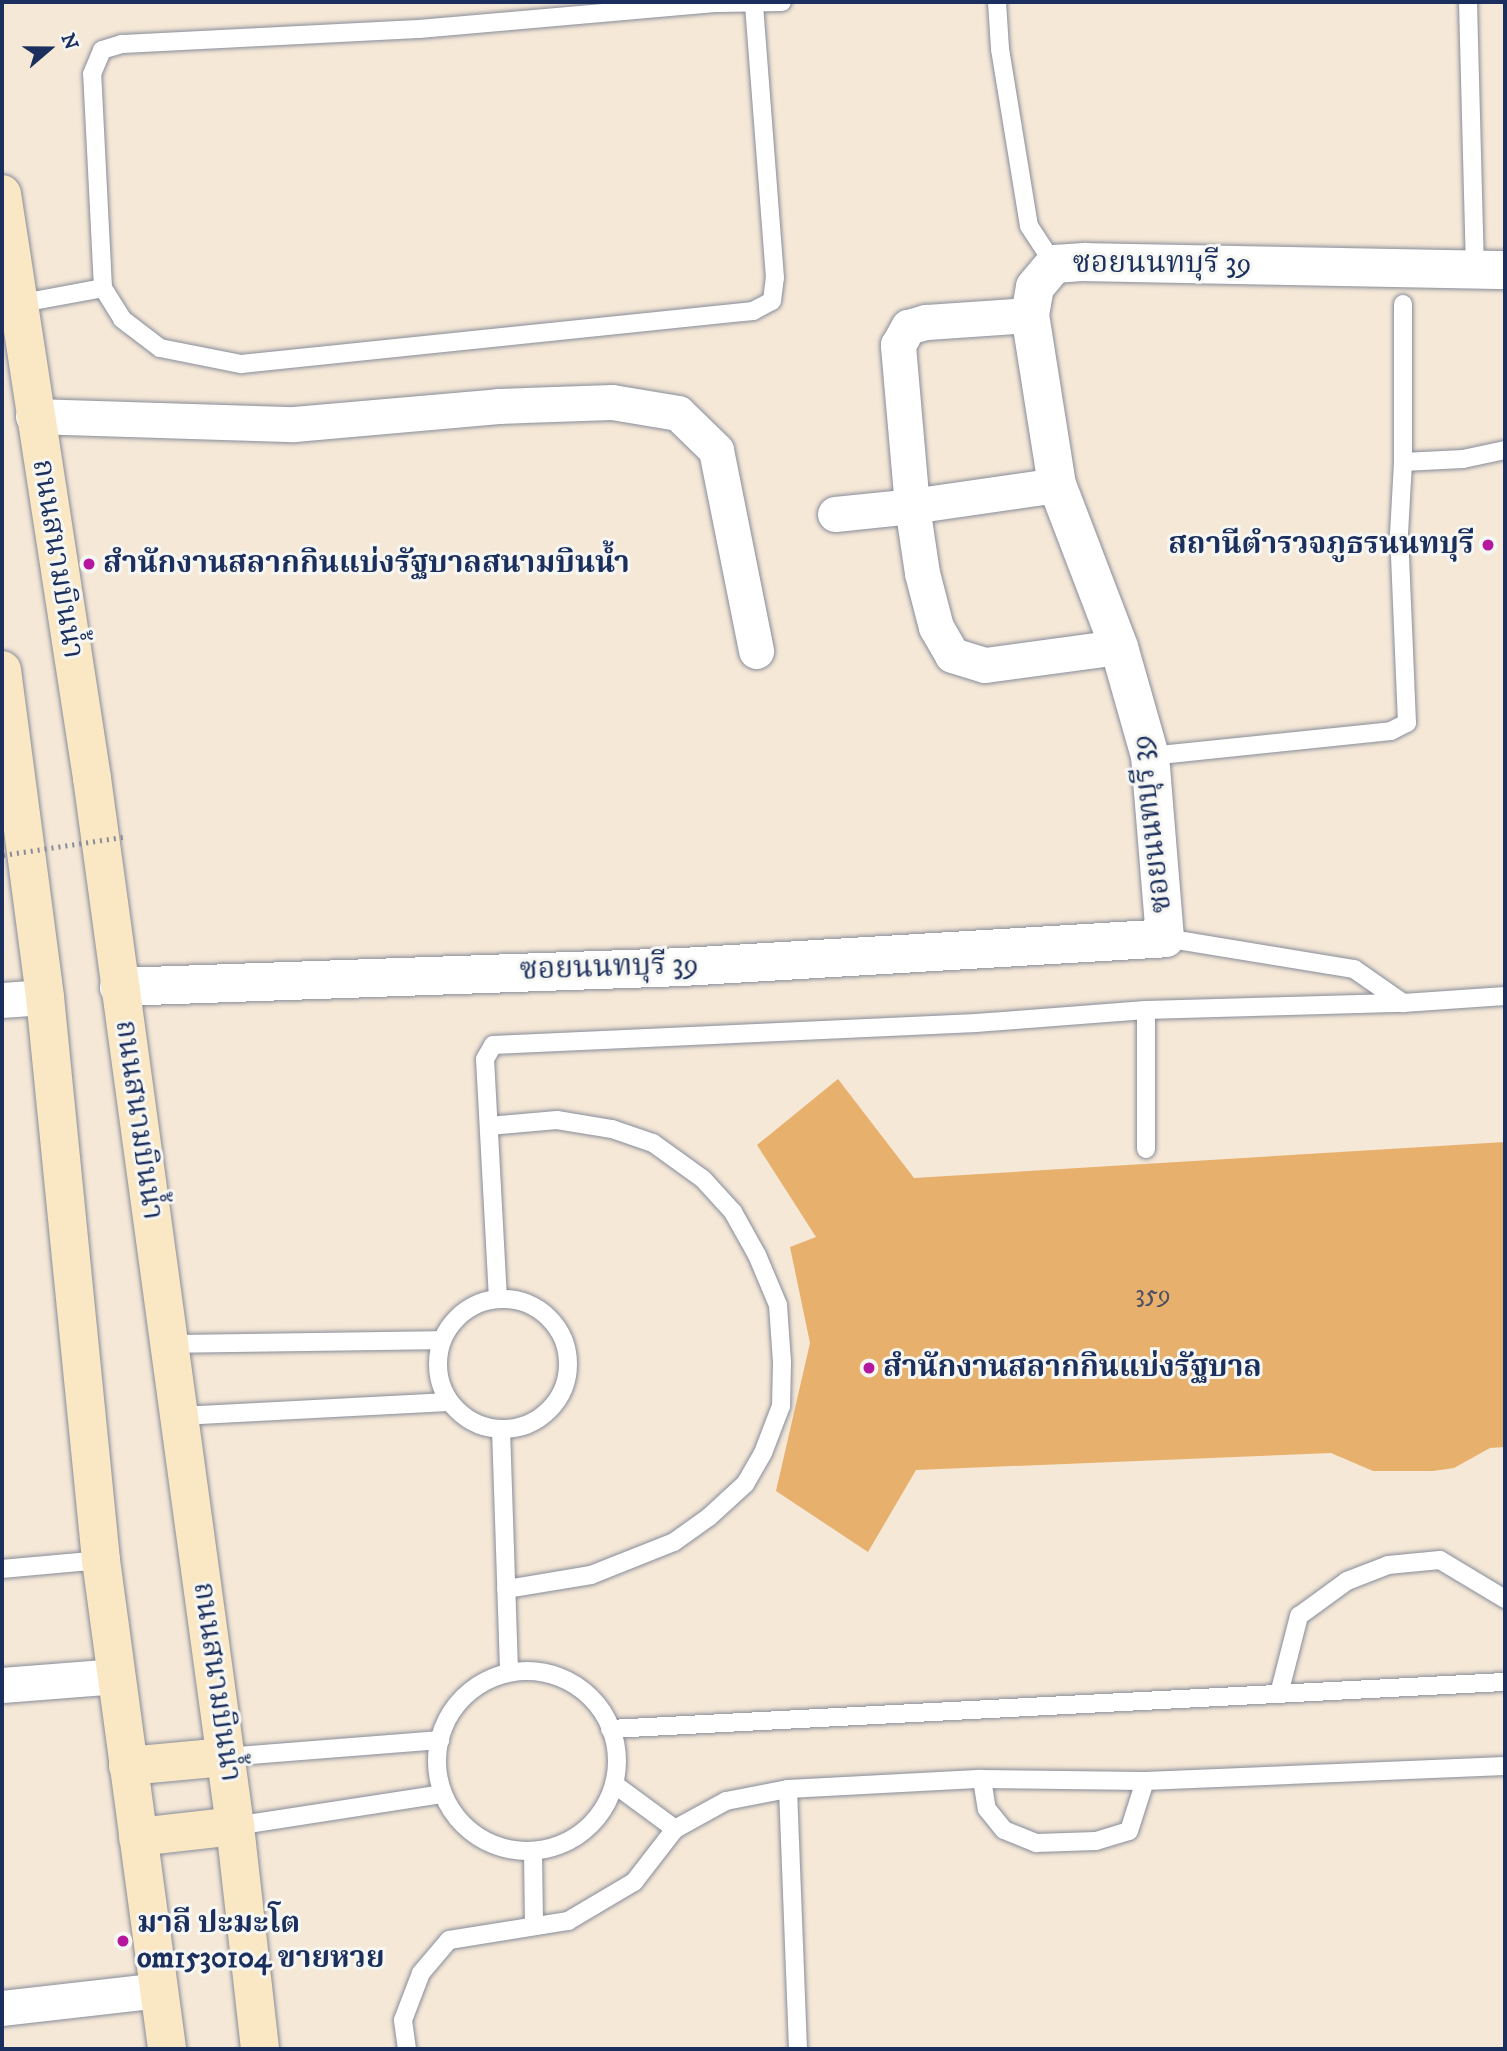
<!DOCTYPE html>
<meta charset="utf-8">
<style>
body{margin:0}
#map{position:relative;width:1507px;height:2051px;overflow:hidden;background:#f5e8d7;font-family:"IM FELL DW Pica","Noto Serif Thai",serif}
div>[style]{position:absolute}
.building>*{inset:0;background:#e8b06d}
.roads{filter:drop-shadow(0 0 2px #888c9a) drop-shadow(0 0 2px #888c9a)}
.service>*{height:18px;margin:-9px;padding:0 9px;transform-origin:9px;border-radius:9px;background:#fff}
.service>.ring{margin:-9px;padding:0;box-sizing:content-box;background:none;border:18px solid #fff;border-radius:50%}
.minor>*{height:35px;margin:-17.5px;padding:0 17.5px;transform-origin:17.5px;border-radius:17.5px;background:#fff}
.tertiary>*{height:38px;margin:-19px;padding:0 19px;transform-origin:19px;border-radius:19px;background:#fff}
.secondary>*{height:38px;margin:-19px;padding:0 19px;transform-origin:19px;border-radius:19px;background:#fae7c3}
.path-bridge>*{height:4.5px;margin-top:-2.25px;transform-origin:0;background:repeating-linear-gradient(90deg,#888c9a 0 2px,transparent 0 7px)}
.dots>*{width:19px;height:19px;translate:-50% -50%;box-sizing:border-box;border:4px solid #f6f6f2;border-radius:50%}
span{translate:-50% -50%;white-space:nowrap;text-align:center;line-height:1.15;-webkit-text-stroke:6px #f6f6f2;paint-order:stroke}
.number-label{font-size:26px;color:#4e4f62}
.number-label span{-webkit-text-stroke-width:0}
.street-label{font-size:30px;color:#1b2f5e}
.poi-label{font-size:30px;color:#1b2f5e;font-weight:700}
.right{translate:-100% -50%;text-align:right}
.left{translate:0 -50%;text-align:left}
.frame{position:absolute;inset:0;border:4px solid #1b2f5e;pointer-events:none}
.north{position:absolute;left:14px;top:14px;width:70px;height:70px;-webkit-text-stroke:5px #f6f6f2;paint-order:stroke;rotate:70deg;font-size:19px;font-weight:700;line-height:28px;text-align:center;color:#1b2f5e}
.north::after{content:'';display:block;margin:auto;width:24px;height:32px;background:#1b2f5e;clip-path:polygon(50% 0,100% 100%,50% 72%,0 100%)}
</style>
<div id="map">
<div class="building">
<i style="clip-path:polygon(838px 1079px,914px 1178px,1505px 1142px,1505px 1447px,1490px 1448px,1454px 1468px,1433px 1471px,1373px 1471px,1331px 1453px,916px 1470px,868px 1552px,776px 1491px,810px 1343px,790px 1247px,816px 1237px,757px 1145px)"></i>
</div>
<div class="roads">
<div class="service">
<i style="left:997px;top:2px;width:47px;rotate:86.3deg"></i>
<i style="left:1000px;top:49px;width:179px;rotate:80.7deg"></i>
<i style="left:1029px;top:226px;width:45px;rotate:56.7deg"></i>
<i style="left:1468px;top:2px;width:267px;rotate:88.5deg"></i>
<i style="left:103px;top:288px;width:214px;rotate:-92.9deg"></i>
<i style="left:92px;top:74px;width:26px;rotate:-67deg"></i>
<i style="left:102px;top:50px;width:21px;rotate:-17deg"></i>
<i style="left:122px;top:44px;width:297px;rotate:-2.9deg"></i>
<i style="left:419px;top:29px;width:300px;rotate:-5deg"></i>
<i style="left:718px;top:3px;width:64px;rotate:-0.9deg"></i>
<i style="left:17px;top:304px;width:87px;rotate:-10.5deg"></i>
<i style="left:103px;top:288px;width:36px;rotate:58deg"></i>
<i style="left:122px;top:319px;width:48px;rotate:37.3deg"></i>
<i style="left:160px;top:348px;width:83px;rotate:11.2deg"></i>
<i style="left:241px;top:364px;width:515px;rotate:-5.91deg"></i>
<i style="left:753px;top:311px;width:21px;rotate:-28deg"></i>
<i style="left:772px;top:301px;width:23px;rotate:-83deg"></i>
<i style="left:775px;top:278px;width:276px;rotate:-94.4deg"></i>
<i style="left:1403px;top:462px;width:158px;rotate:-90deg"></i>
<i style="left:1150px;top:756px;width:242px;rotate:-5.9deg"></i>
<i style="left:1391px;top:731px;width:18px;rotate:-27deg"></i>
<i style="left:1407px;top:723px;width:189px;rotate:-92.4deg"></i>
<i style="left:1399px;top:534px;width:72px;rotate:-86.8deg"></i>
<i style="left:1403px;top:462px;width:60px;rotate:-2.9deg"></i>
<i style="left:1463px;top:459px;width:43px;rotate:-12.1deg"></i>
<i style="left:1165px;top:938px;width:192px;rotate:9.3deg"></i>
<i style="left:1354px;top:969px;width:60px;rotate:34.8deg"></i>
<i style="left:1403px;top:1003px;width:102px;rotate:-3.9deg"></i>
<i style="left:1146px;top:1010px;width:139px;rotate:90deg"></i>
<i style="left:489px;top:1126px;width:68px;rotate:-5deg"></i>
<i style="left:557px;top:1120px;width:56px;rotate:9.3deg"></i>
<i style="left:612px;top:1129px;width:43px;rotate:18.9deg"></i>
<i style="left:653px;top:1143px;width:62px;rotate:35.8deg"></i>
<i style="left:703px;top:1179px;width:45px;rotate:47.7deg"></i>
<i style="left:733px;top:1212px;width:49px;rotate:60.8deg"></i>
<i style="left:757px;top:1255px;width:54px;rotate:67.2deg"></i>
<i style="left:778px;top:1305px;width:57px;rotate:86deg"></i>
<i style="left:782px;top:1362px;width:44px;rotate:91.3deg"></i>
<i style="left:781px;top:1406px;width:50px;rotate:111deg"></i>
<i style="left:763px;top:1453px;width:36px;rotate:120deg"></i>
<i style="left:745px;top:1484px;width:49px;rotate:137.5deg"></i>
<i style="left:709px;top:1517px;width:43px;rotate:144.5deg"></i>
<i style="left:674px;top:1542px;width:89px;rotate:158.3deg"></i>
<i style="left:591px;top:1575px;width:86px;rotate:170.6deg"></i>
<i style="left:498px;top:1299px;width:240px;rotate:-93.1deg"></i>
<i style="left:485px;top:1059px;width:16px;rotate:-60deg"></i>
<i style="left:493px;top:1045px;width:484px;rotate:-2.6deg"></i>
<i style="left:976px;top:1023px;width:170px;rotate:-4.4deg"></i>
<i style="left:1146px;top:1010px;width:257px;rotate:-1.6deg"></i>
<i class="ring" style="left:438px;top:1299px;width:112px;height:112px"></i>
<i style="left:170px;top:1344px;width:272px;rotate:-0.8deg"></i>
<i style="left:180px;top:1416px;width:269px;rotate:-3deg"></i>
<i style="left:501px;top:1429px;width:243px;rotate:88.1deg"></i>
<i style="left:2px;top:1569px;width:99px;rotate:-5.2deg"></i>
<i class="ring" style="left:437px;top:1671px;width:162px;height:162px"></i>
<i style="left:1279px;top:1694px;width:81px;rotate:-75.6deg"></i>
<i style="left:1299px;top:1616px;width:59px;rotate:-36.1deg"></i>
<i style="left:1347px;top:1581px;width:44px;rotate:-21.3deg"></i>
<i style="left:1388px;top:1565px;width:52px;rotate:-5.5deg"></i>
<i style="left:1440px;top:1560px;width:76px;rotate:31deg"></i>
<i style="left:610px;top:1729px;width:896px;rotate:-3.01deg"></i>
<i style="left:225px;top:1757px;width:216px;rotate:-4.5deg"></i>
<i style="left:982px;top:1779px;width:30px;rotate:81deg"></i>
<i style="left:987px;top:1809px;width:27px;rotate:51deg"></i>
<i style="left:1004px;top:1830px;width:35px;rotate:22deg"></i>
<i style="left:1036px;top:1843px;width:60px;rotate:-1.9deg"></i>
<i style="left:1096px;top:1841px;width:34px;rotate:-17deg"></i>
<i style="left:1129px;top:1831px;width:52px;rotate:-72.3deg"></i>
<i style="left:614px;top:1784px;width:76px;rotate:36.4deg"></i>
<i style="left:788px;top:1789px;width:260px;rotate:87.8deg"></i>
<i style="left:235px;top:1826px;width:209px;rotate:-8.8deg"></i>
<i style="left:533px;top:1852px;width:74px;rotate:89.2deg"></i>
<i style="left:407px;top:2049px;width:29px;rotate:-98deg"></i>
<i style="left:403px;top:2020px;width:50px;rotate:-69deg"></i>
<i style="left:421px;top:1973px;width:43px;rotate:-49.7deg"></i>
<i style="left:449px;top:1940px;width:121px;rotate:-9.1deg"></i>
<i style="left:568px;top:1921px;width:77px;rotate:-30.6deg"></i>
<i style="left:634px;top:1882px;width:67px;rotate:-52.3deg"></i>
<i style="left:675px;top:1829px;width:58px;rotate:-28.8deg"></i>
<i style="left:726px;top:1801px;width:63px;rotate:-11deg"></i>
<i style="left:788px;top:1789px;width:194px;rotate:-3deg"></i>
<i style="left:982px;top:1779px;width:163px;rotate:0.7deg"></i>
<i style="left:1145px;top:1781px;width:360px;rotate:-2.4deg"></i>
</div>
<div class="minor">
<i style="left:33px;top:416px;width:261px;rotate:1.8deg"></i>
<i style="left:294px;top:424px;width:205px;rotate:-5deg"></i>
<i style="left:498px;top:406px;width:114px;rotate:-2deg"></i>
<i style="left:612px;top:402px;width:67px;rotate:9.5deg"></i>
<i style="left:678px;top:413px;width:53px;rotate:44.2deg"></i>
<i style="left:716px;top:450px;width:205px;rotate:78.7deg"></i>
<i style="left:1057px;top:485px;width:147px;rotate:171.8deg"></i>
<i style="left:912px;top:506px;width:68px;rotate:81.5deg"></i>
<i style="left:922px;top:573px;width:56px;rotate:75.5deg"></i>
<i style="left:936px;top:627px;width:32px;rotate:60deg"></i>
<i style="left:952px;top:655px;width:34px;rotate:17deg"></i>
<i style="left:985px;top:665px;width:135px;rotate:-7.7deg"></i>
<i style="left:835px;top:514px;width:77px;rotate:-5.9deg"></i>
<i style="left:912px;top:506px;width:162px;rotate:-95deg"></i>
<i style="left:898px;top:345px;width:21px;rotate:-61deg"></i>
<i style="left:908px;top:327px;width:19px;rotate:-16deg"></i>
<i style="left:926px;top:322px;width:104px;rotate:-3.9deg"></i>
<i style="left:2px;top:1000px;width:43px;rotate:-4deg"></i>
<i style="left:2px;top:1685px;width:114px;rotate:-4.5deg"></i>
<i style="left:2px;top:2008px;width:158px;rotate:-6.5deg"></i>
</div>
<div class="tertiary">
<i style="left:119px;top:987px;width:563px;rotate:-2.03deg"></i>
<i style="left:682px;top:967px;width:484px;rotate:-3.4deg"></i>
<i style="left:1165px;top:938px;width:183px;rotate:-94.7deg"></i>
<i style="left:1150px;top:756px;width:113px;rotate:-105.9deg"></i>
<i style="left:1119px;top:647px;width:173px;rotate:-110.9deg"></i>
<i style="left:1057px;top:485px;width:172px;rotate:-99deg"></i>
<i style="left:1030px;top:315px;width:28px;rotate:-80deg"></i>
<i style="left:1035px;top:287px;width:30px;rotate:-50deg"></i>
<i style="left:1054px;top:264px;width:31px;rotate:-4deg"></i>
<i style="left:1085px;top:262px;width:420px;rotate:1.1deg"></i>
</div>
<div class="secondary">
<i style="left:2px;top:194px;width:591px;rotate:81.24deg"></i>
<i style="left:92px;top:778px;width:1058px;rotate:82.23deg"></i>
<i style="left:235px;top:1826px;width:224px;rotate:83.6deg"></i>
<i style="left:2px;top:670px;width:330px;rotate:82.5deg"></i>
<i style="left:45px;top:997px;width:566px;rotate:84.32deg"></i>
<i style="left:101px;top:1560px;width:493px;rotate:82.3deg"></i>
<i style="left:128px;top:1766px;width:97px;rotate:-5.3deg"></i>
<i style="left:138px;top:1837px;width:98px;rotate:-6.5deg"></i>
</div>
</div>
<div class="path-bridge">
<i style="left:3px;top:855px;width:126px;rotate:-8.6deg"></i>
</div>
<div class="dots">
<i style="left:1488px;top:545px;background:#b5179e"></i>
<i style="left:89px;top:564px;background:#b5179e"></i>
<i style="left:869px;top:1368px;background:#b5179e"></i>
<i style="left:123px;top:1941px;background:#b5179e"></i>
</div>
<div class="number-label">
<span style="left:1153px;top:1295px">359</span>
</div>
<div class="street-label">
<span style="left:1162px;top:264px">ซอยนนทบุรี 39</span>
<span style="left:57px;top:559px;rotate:81deg">ถนนสนามบินน้ำ</span>
<span style="left:1152px;top:824px;rotate:-97deg">ซอยนนทบุรี 39</span>
<span style="left:609px;top:968px;rotate:-2deg">ซอยนนทบุรี 39</span>
<span style="left:138px;top:1120px;rotate:82deg">ถนนสนามบินน้ำ</span>
<span style="left:216px;top:1682px;rotate:82deg">ถนนสนามบินน้ำ</span>
</div>
<div class="poi-label">
<span class="right" style="left:1474px;top:545px">สถานีตำรวจภูธรนนทบุรี</span>
<span class="left" style="left:103px;top:564px">สำนักงานสลากกินแบ่งรัฐบาลสนามบินน้ำ</span>
<span class="left" style="left:883px;top:1368px">สำนักงานสลากกินแบ่งรัฐบาล</span>
<span class="left" style="left:137px;top:1941px">มาลี ปะมะโต<br>om1530104 ขายหวย</span>
</div>
<div class="frame"></div>
<div class="north">N</div>
</div>
